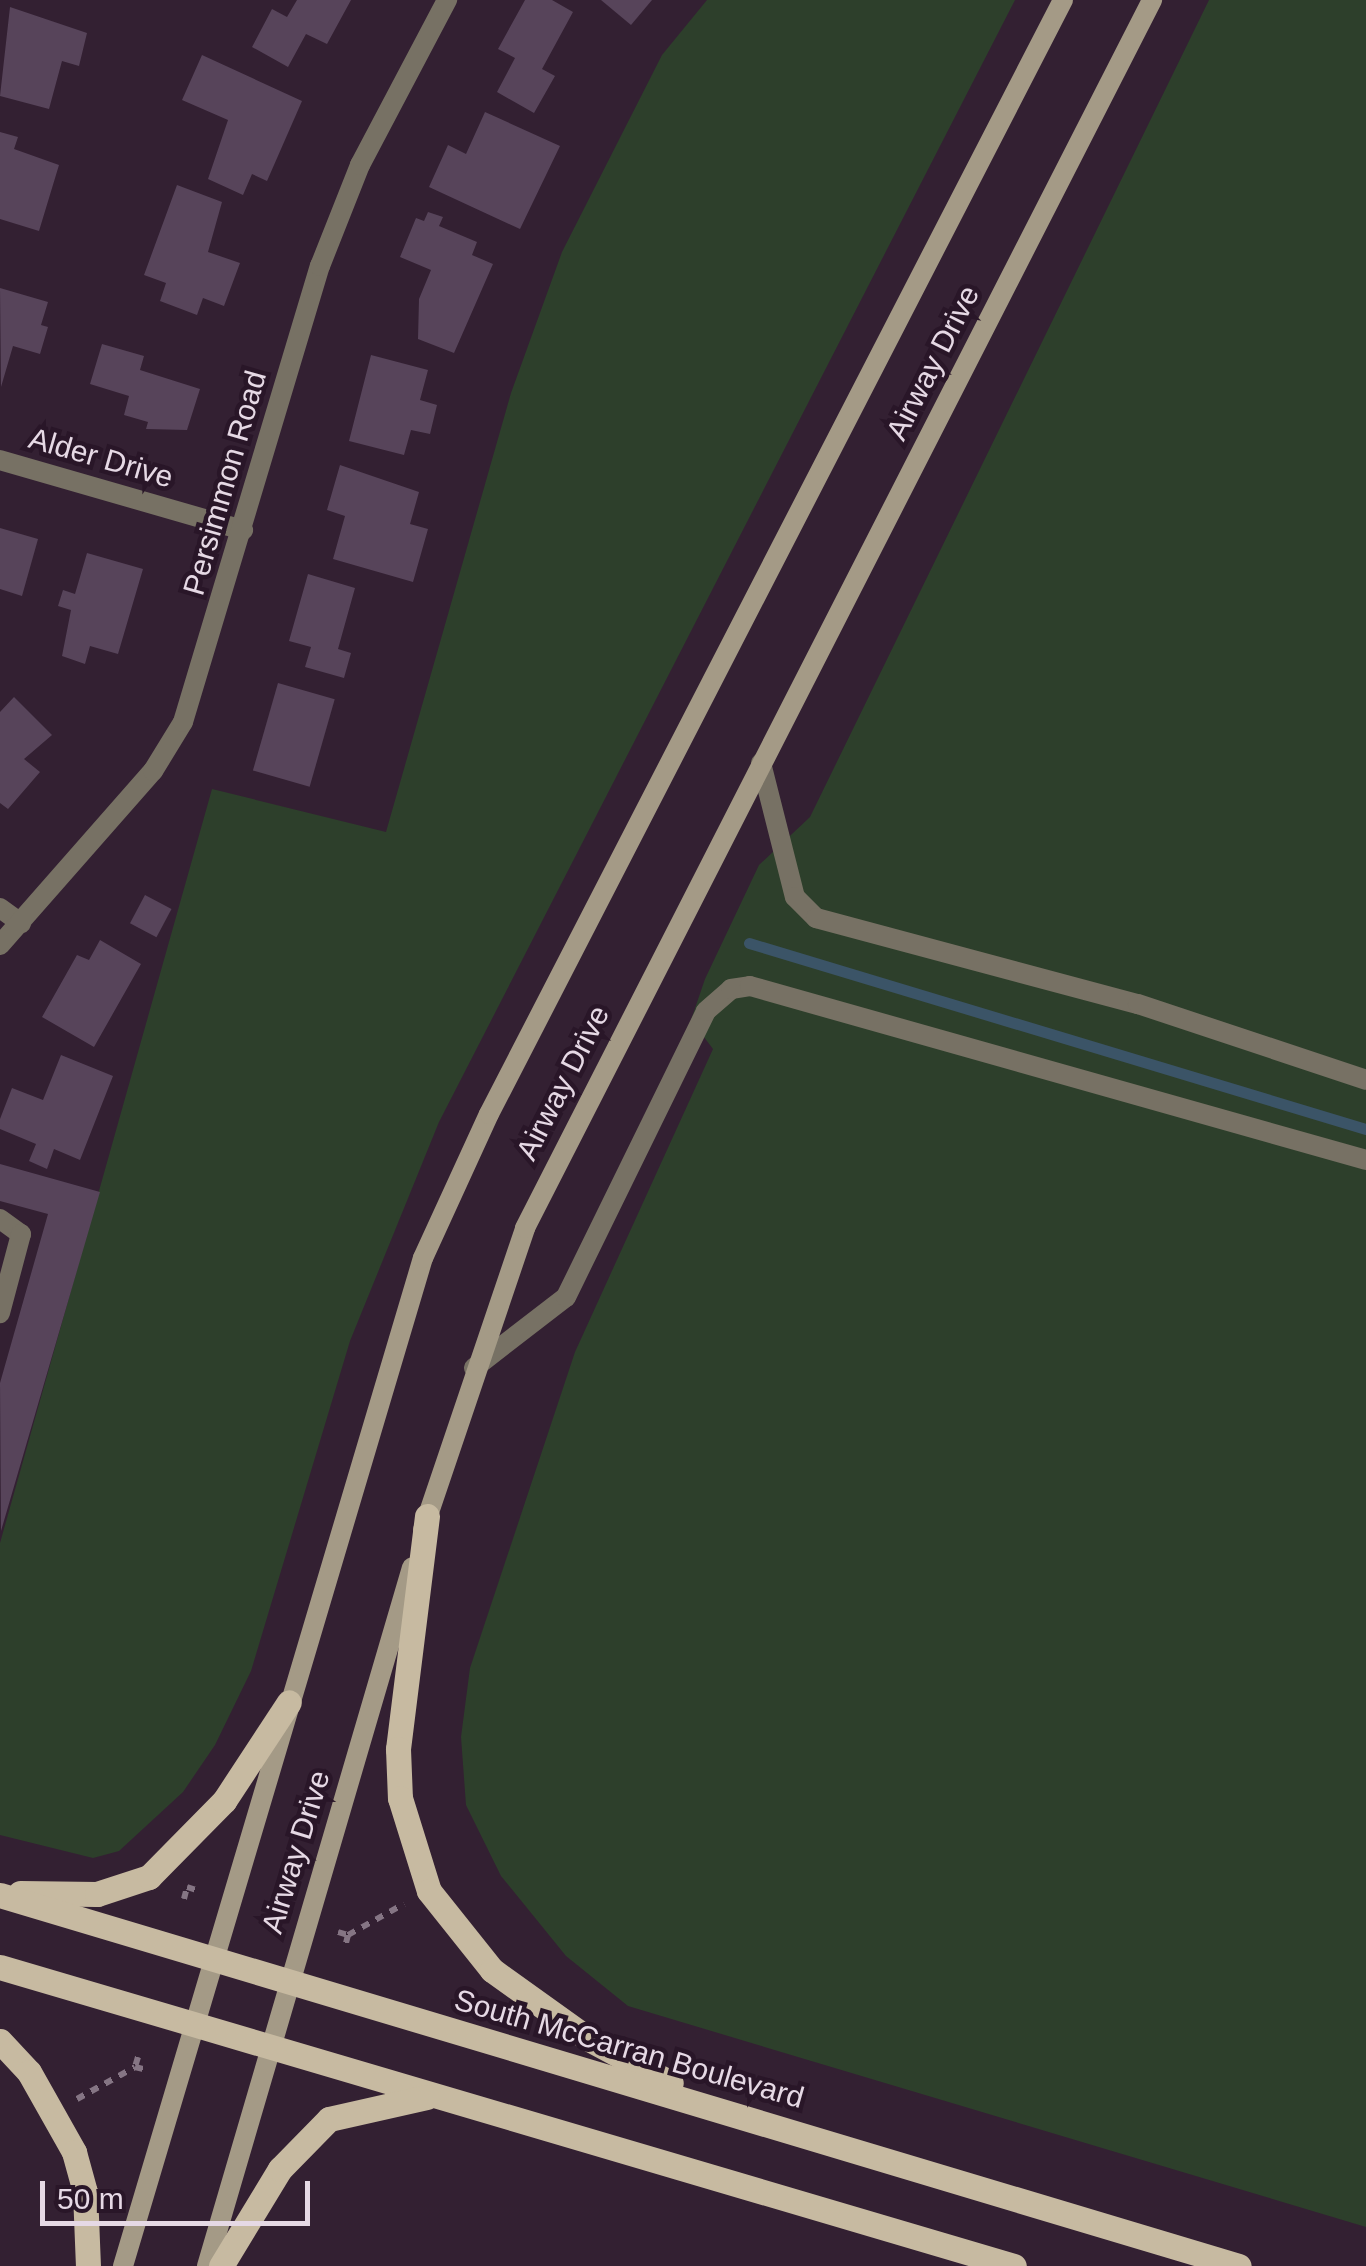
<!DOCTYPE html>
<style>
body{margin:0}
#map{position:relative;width:1366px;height:2266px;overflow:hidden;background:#332032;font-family:Arial,sans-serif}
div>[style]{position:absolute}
.green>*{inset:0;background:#2d3f2b}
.stream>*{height:11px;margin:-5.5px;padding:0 5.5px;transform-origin:5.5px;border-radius:5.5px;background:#3b5467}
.building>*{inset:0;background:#57445a;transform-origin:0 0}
.path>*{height:6px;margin-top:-3px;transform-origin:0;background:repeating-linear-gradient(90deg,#857584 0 8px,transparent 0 16px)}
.service>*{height:20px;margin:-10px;padding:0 10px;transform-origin:10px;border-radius:10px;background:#777164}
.minor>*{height:20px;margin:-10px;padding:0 10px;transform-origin:10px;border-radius:10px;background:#777164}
.secondary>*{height:20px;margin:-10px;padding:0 10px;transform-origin:10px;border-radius:10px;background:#a49a86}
.primary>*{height:25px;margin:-12.5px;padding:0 12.5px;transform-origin:12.5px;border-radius:12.5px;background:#c7baa1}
span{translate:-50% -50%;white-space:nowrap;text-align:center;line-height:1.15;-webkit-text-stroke:9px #291628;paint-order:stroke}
.street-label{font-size:30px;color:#e6d9e5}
.scale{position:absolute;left:40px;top:2181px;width:270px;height:45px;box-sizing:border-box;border:5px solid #e6d9e5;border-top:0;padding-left:12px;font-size:30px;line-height:35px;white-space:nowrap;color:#e6d9e5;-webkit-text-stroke:8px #291628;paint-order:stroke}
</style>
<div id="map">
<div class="green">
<i style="clip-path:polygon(707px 0,1015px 0,439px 1122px,350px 1341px,251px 1671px,215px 1745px,183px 1792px,119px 1851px,93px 1858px,0 1835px,0 1543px,212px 789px,386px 832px,511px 393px,562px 252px,662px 55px)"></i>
<i style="clip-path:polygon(1209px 0,1366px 0,1366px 2227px,628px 2006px,566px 1956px,501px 1876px,466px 1805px,461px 1737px,470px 1668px,575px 1352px,713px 1049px,691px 1020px,705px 979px,759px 865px,810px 817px)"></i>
</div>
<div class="stream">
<i style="left:749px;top:943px;width:644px;rotate:16.78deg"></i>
</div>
<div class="building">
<i style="clip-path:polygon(297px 0,351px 0,327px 44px,306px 34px,288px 67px,252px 47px,272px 9px,287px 17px)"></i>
<i style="clip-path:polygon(525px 0,552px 0,573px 12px,542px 69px,555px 76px,534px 113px,497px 92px,515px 58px,498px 49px)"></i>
<i style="clip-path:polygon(601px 0,652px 0,631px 25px)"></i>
<i style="clip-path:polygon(10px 7px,87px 33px,79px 66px,62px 61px,49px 109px,0 96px)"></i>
<i style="clip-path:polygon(202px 55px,302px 101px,267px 181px,252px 174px,243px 195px,208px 179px,228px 120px,182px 100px)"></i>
<i style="clip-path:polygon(485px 112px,560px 146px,520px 229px,429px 187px,448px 145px,466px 154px)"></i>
<i style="clip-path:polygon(0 132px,18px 137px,14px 149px,59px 165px,39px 231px,0 219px)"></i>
<i style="clip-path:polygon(177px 185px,222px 202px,208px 252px,240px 263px,224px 306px,203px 298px,197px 315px,160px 301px,166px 283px,144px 275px)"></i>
<i style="clip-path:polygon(428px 212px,443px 217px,439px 226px,477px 242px,472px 255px,493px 264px,454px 353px,418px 339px,419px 299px,431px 270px,400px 257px,416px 218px,424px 221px)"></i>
<i style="clip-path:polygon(0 288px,48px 302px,41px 325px,48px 327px,40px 354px,13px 346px,1px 387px)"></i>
<i style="clip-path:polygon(102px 344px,144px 356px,140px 370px,200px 389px,187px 430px,146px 429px,148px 422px,124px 415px,129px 396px,90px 384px)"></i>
<i style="clip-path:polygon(371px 355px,428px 370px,420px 400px,437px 405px,430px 434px,411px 430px,404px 455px,349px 441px)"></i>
<i style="clip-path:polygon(340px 465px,419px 492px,410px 524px,428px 529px,413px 582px,333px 559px,345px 516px,327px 510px)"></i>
<i style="clip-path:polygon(0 528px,38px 539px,22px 596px,0 589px)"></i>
<i style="clip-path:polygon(87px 553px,143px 569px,118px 654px,90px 646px,85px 664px,62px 656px,71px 610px,58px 606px,63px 590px,75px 594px)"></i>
<i style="clip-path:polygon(308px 574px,355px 588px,338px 649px,351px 653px,344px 678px,305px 667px,311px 647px,289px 641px)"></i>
<i style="left:278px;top:683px;width:59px;height:91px;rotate:16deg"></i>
<i style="clip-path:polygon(14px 697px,52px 735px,24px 759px,40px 772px,8px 809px,0 803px,0 712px)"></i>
<i style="left:145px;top:895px;width:30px;height:32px;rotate:28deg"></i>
<i style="clip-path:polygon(100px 940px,141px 964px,94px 1047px,42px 1017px,77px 955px,89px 960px)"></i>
<i style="clip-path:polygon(61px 1055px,113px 1076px,80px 1160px,54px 1149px,47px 1169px,29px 1161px,36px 1144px,0 1129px,0 1119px,12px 1088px,43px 1100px)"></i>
<i style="clip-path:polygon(0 1164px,100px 1192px,1px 1531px,0 1383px,48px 1214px,0 1201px)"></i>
</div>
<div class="path">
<i style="left:184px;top:1899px;width:12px;rotate:-76deg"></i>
<i style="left:187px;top:1887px;width:13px;rotate:18deg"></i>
<i style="left:338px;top:1932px;width:10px;rotate:17deg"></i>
<i style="left:348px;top:1935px;width:12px;rotate:104deg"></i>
<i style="left:348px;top:1935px;width:64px;rotate:-29deg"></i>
<i style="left:138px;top:2057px;width:10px;rotate:107deg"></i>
<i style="left:135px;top:2067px;width:12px;rotate:14deg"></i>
<i style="left:77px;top:2099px;width:66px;rotate:-28.9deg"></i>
</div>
<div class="service">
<i style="left:761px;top:763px;width:138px;rotate:75.8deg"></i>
<i style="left:795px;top:897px;width:30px;rotate:45deg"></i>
<i style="left:816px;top:918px;width:333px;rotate:15deg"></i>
<i style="left:1138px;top:1004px;width:240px;rotate:18.4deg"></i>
<i style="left:0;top:1219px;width:26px;rotate:36deg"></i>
<i style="left:21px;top:1234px;width:82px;rotate:104.9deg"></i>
<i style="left:474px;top:1368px;width:116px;rotate:-37.7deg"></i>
<i style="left:566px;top:1297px;width:318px;rotate:-63.9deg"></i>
<i style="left:706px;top:1011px;width:33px;rotate:-41deg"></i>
<i style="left:731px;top:989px;width:19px;rotate:-9deg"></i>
<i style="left:750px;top:986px;width:640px;rotate:15.77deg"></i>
</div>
<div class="minor">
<i style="left:0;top:460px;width:253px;rotate:16.1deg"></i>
<i style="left:0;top:908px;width:26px;rotate:36deg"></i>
<i style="left:0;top:945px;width:232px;rotate:-48.7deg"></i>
<i style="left:153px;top:771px;width:57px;rotate:-58.5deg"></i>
<i style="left:183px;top:722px;width:476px;rotate:-73.3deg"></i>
<i style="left:320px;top:266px;width:109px;rotate:-68.4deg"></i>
<i style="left:360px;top:165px;width:187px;rotate:-62.2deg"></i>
</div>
<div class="secondary">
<i style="left:423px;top:1530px;width:319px;rotate:-71.3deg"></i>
<i style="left:525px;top:1228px;width:1379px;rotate:-62.95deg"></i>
<i style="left:123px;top:2266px;width:1052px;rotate:-73.43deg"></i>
<i style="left:423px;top:1258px;width:158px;rotate:-65.4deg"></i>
<i style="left:489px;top:1114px;width:1253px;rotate:-62.74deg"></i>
<i style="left:207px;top:2266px;width:728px;rotate:-73.65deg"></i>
</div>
<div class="primary">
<i style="left:427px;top:1516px;width:235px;rotate:97.1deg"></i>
<i style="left:398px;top:1749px;width:49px;rotate:87.7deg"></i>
<i style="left:400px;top:1798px;width:97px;rotate:72.7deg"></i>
<i style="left:429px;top:1891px;width:101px;rotate:51.4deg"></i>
<i style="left:492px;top:1970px;width:117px;rotate:35.6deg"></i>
<i style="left:587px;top:2038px;width:95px;rotate:28.2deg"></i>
<i style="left:20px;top:1893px;width:77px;rotate:0.7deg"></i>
<i style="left:97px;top:1894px;width:55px;rotate:-18.1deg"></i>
<i style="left:149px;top:1877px;width:107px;rotate:-45.4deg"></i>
<i style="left:224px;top:1801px;width:118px;rotate:-56.7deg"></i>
<i style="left:0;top:1895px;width:1293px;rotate:16.67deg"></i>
<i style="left:0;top:1967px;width:1057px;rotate:16.43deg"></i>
<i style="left:0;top:2041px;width:42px;rotate:46.9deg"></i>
<i style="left:29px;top:2072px;width:92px;rotate:60.6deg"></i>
<i style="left:74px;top:2152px;width:41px;rotate:74.6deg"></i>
<i style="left:85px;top:2192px;width:74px;rotate:87.7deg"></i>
<i style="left:221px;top:2266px;width:114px;rotate:-58.7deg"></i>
<i style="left:280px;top:2169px;width:70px;rotate:-45.6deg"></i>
<i style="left:329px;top:2119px;width:100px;rotate:-12.7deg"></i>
</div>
<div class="street-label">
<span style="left:933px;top:363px;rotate:-63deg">Airway Drive</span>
<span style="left:101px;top:458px;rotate:16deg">Alder Drive</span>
<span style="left:225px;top:483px;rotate:-74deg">Persimmon Road</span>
<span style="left:563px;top:1083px;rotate:-63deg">Airway Drive</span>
<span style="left:296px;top:1852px;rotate:-73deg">Airway Drive</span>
<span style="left:629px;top:2049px;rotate:16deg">South McCarran Boulevard</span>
</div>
<div class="scale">50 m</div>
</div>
